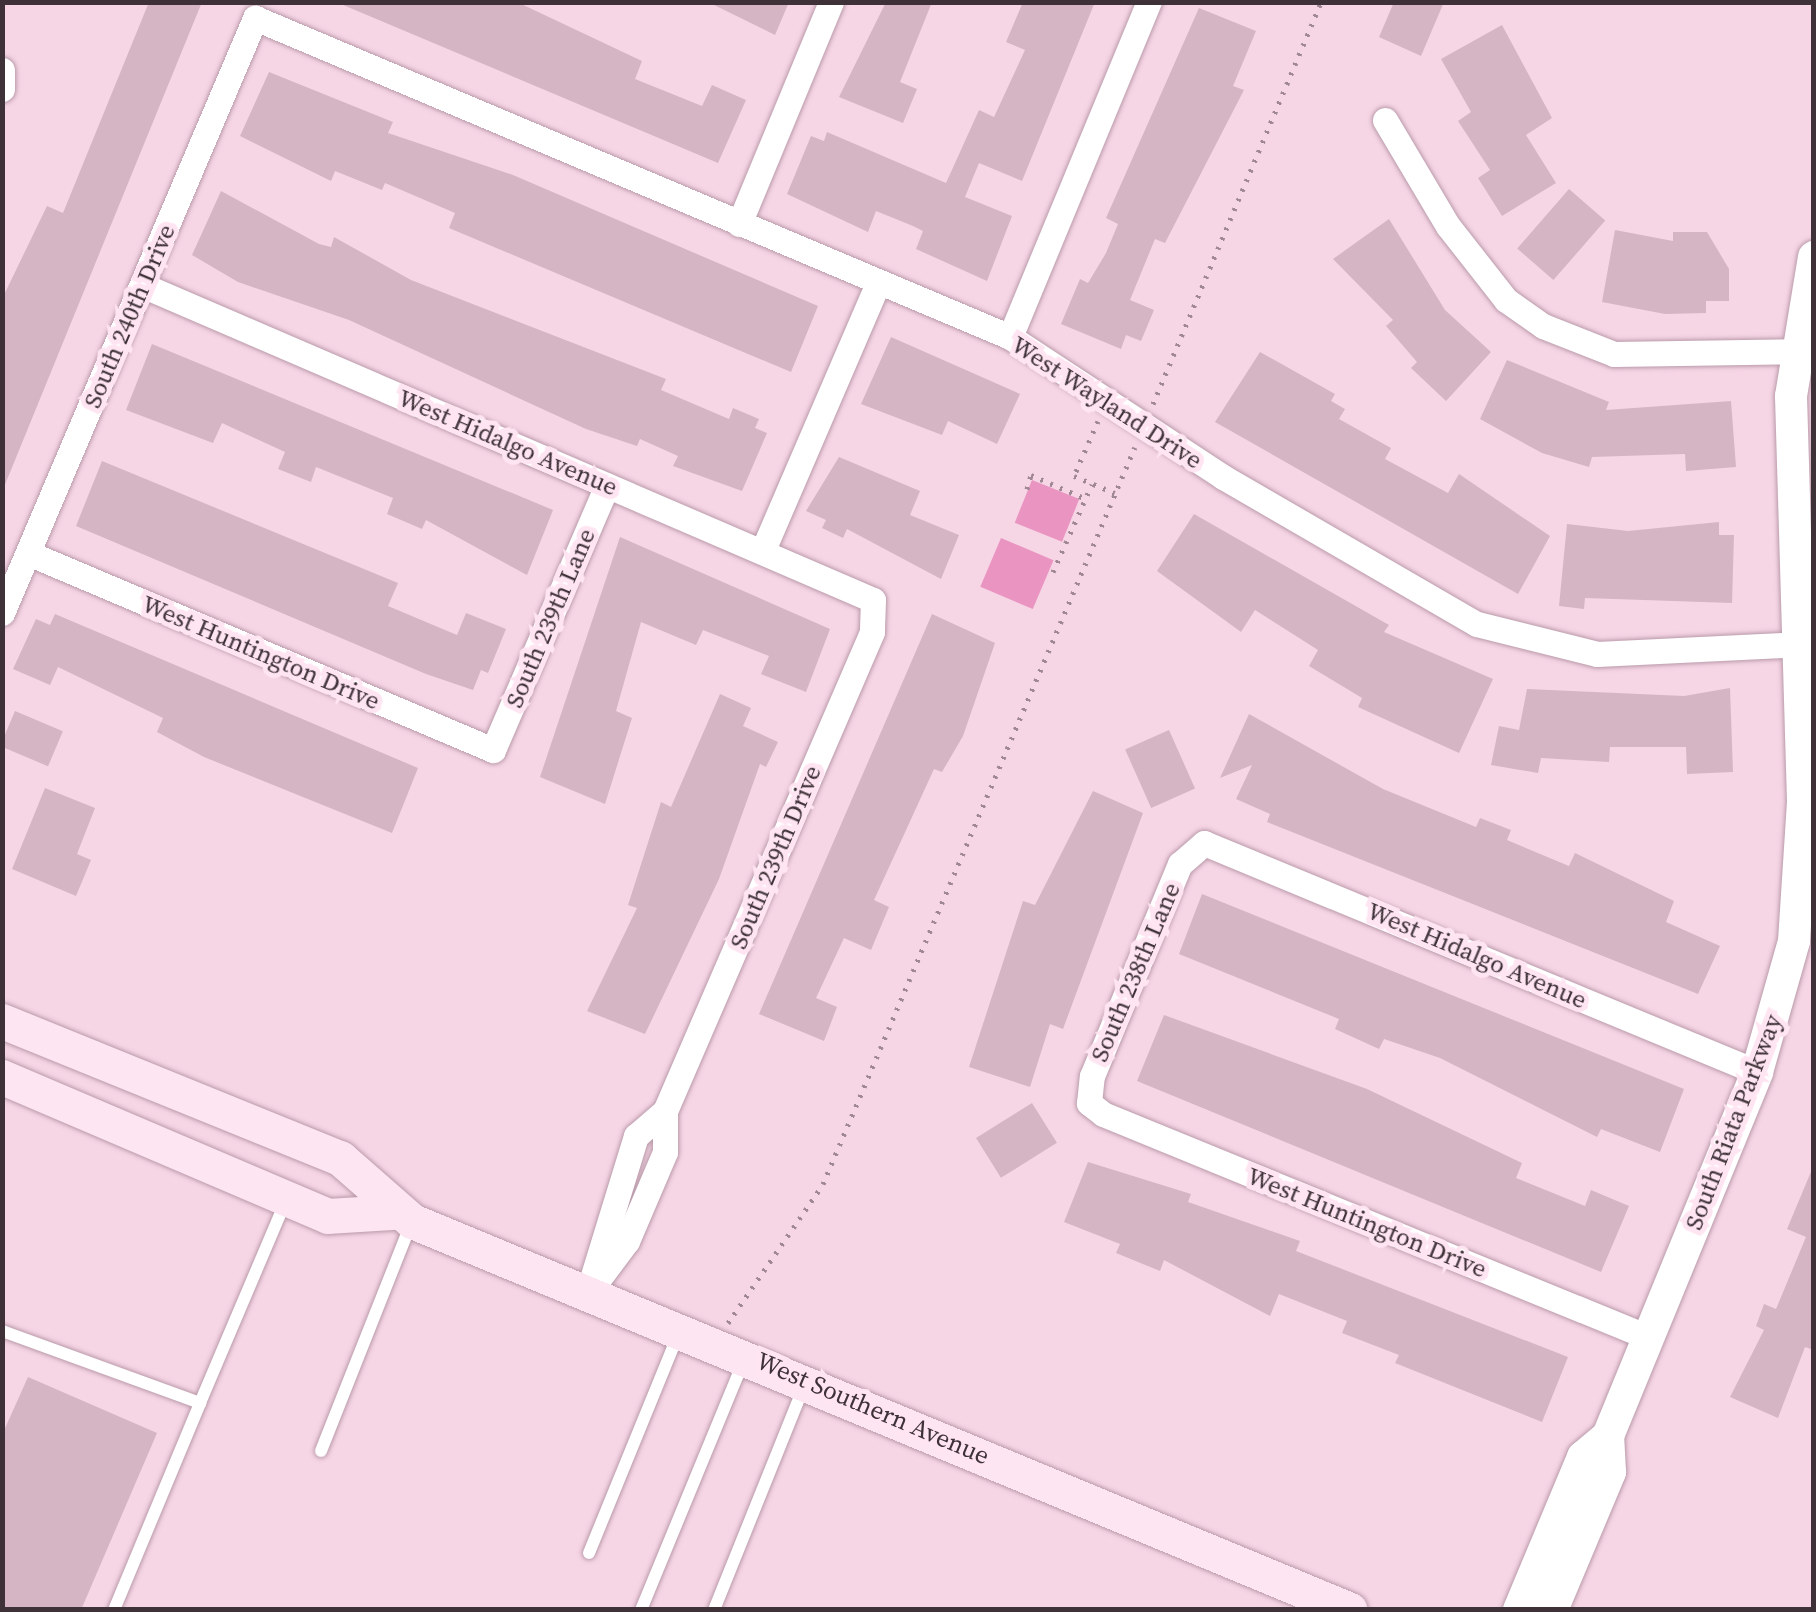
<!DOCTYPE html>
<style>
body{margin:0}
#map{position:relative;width:1816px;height:1612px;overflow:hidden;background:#f6d5e5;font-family:"Source Serif 4",serif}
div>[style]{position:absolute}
.green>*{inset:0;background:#ea94c1;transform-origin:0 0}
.building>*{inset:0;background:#d5b5c4;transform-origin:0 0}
.path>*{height:5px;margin-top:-2.5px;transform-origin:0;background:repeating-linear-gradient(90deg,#9f8893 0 2.5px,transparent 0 10.5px)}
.roads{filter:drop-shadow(0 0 2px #ba9baa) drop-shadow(0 0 2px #ba9baa)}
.service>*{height:12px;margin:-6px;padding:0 6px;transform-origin:6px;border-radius:6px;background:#fff}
.minor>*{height:25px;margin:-12.5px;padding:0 12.5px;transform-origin:12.5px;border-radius:12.5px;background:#fff}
.tertiary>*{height:32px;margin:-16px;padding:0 16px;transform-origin:16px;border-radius:16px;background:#fff}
.secondary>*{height:35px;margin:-17.5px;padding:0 17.5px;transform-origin:17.5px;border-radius:17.5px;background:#fde5f2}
span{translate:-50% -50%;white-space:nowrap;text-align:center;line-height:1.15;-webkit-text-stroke:10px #ffe4f1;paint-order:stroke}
.street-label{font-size:25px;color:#3e3238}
.frame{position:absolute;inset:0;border:5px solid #3e3238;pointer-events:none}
</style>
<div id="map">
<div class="green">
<i style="left:1032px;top:480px;width:51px;height:46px;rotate:22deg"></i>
<i style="left:1001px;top:538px;width:57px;height:53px;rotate:23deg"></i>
</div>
<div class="building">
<i style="clip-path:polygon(149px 2px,202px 2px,2px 492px,2px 299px,47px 206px,63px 213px)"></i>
<i style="clip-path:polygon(336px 2px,517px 2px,642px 61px,635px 79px,702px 106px,712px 85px,746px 100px,718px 163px)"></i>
<i style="clip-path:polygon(708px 2px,789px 2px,775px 35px)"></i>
<i style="clip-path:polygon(886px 2px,932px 2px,900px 82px,917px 89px,903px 123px,839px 97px)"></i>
<i style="clip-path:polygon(1023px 2px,1095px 2px,1022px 181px,979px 163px,965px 197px,1012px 216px,987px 281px,916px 249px,923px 231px,913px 226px,876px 211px,868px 232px,787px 194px,811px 136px,824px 141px,827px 132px,946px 183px,979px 110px,994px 117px,1025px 50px,1006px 42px)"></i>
<i style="clip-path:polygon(1394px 2px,1444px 2px,1421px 56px,1379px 37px)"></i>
<i style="clip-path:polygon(1199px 8px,1256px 31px,1233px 86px,1244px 90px,1165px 243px,1155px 239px,1130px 300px,1154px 310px,1141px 341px,1126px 335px,1121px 349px,1061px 324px,1080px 279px,1088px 283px,1106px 253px,1118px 224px,1106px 218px)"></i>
<i style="clip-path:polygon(1502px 25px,1552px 118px,1526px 135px,1556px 183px,1502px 216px,1478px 178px,1490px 170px,1458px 121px,1471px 112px,1441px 59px)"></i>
<i style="clip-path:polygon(269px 72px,393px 122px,388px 133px,513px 175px,818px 306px,791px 372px,449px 228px,455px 213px,385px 183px,382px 190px,335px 171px,331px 181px,240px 136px)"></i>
<i style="left:1569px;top:189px;width:48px;height:79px;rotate:41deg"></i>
<i style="clip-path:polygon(221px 191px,319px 244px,331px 247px,334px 237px,411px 280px,666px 379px,661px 390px,729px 419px,733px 408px,759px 419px,755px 428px,767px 433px,742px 491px,673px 466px,678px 456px,640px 439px,637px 446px,586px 429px,349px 320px,238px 282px,192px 255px)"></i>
<i style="clip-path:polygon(1389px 219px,1445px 310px,1491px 352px,1446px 401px,1411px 368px,1417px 362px,1386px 326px,1393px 320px,1333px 259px)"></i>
<i style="clip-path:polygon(1615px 230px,1673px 241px,1673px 232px,1707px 232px,1729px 269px,1729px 301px,1706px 301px,1706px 313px,1665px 314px,1602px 302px)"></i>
<i style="clip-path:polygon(891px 337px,1020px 394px,997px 444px,948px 421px,942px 435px,861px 404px)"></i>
<i style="clip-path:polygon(152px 344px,553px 510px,527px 575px,426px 520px,422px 529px,387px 514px,393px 498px,316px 467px,311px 482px,278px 469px,285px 452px,222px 423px,213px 443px,126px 410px)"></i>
<i style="clip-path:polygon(1260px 352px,1335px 394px,1331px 401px,1345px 409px,1339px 419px,1391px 448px,1385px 459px,1448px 493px,1459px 474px,1550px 536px,1518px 594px,1215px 422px)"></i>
<i style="clip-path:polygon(1507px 360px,1609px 402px,1606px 410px,1731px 401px,1736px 467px,1686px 471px,1685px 454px,1592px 457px,1589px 467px,1542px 453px,1480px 419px)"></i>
<i style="clip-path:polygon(839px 457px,920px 491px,910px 515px,959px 535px,941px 579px,847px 529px,843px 538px,822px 528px,826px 520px,806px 511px)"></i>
<i style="clip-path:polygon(102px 461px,398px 583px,388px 606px,457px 635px,466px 613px,506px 629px,488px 673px,481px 670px,473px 690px,426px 674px,76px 526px)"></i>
<i style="clip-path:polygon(1194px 514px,1389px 625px,1384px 632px,1493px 679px,1459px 753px,1358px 707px,1362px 698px,1309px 666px,1318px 650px,1255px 610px,1241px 632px,1157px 571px)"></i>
<i style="clip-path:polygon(1719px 522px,1719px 535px,1734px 535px,1732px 603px,1585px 598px,1584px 609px,1559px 606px,1567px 524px,1628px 531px)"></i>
<i style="clip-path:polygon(620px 537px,830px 629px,806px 692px,761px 674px,769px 656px,703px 630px,696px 645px,641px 622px,616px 711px,632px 718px,605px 804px,540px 777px)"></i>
<i style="clip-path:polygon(55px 614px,418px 768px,392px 833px,204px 757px,157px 732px,163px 718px,58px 667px,50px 685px,13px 669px,36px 619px,50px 625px)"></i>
<i style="clip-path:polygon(932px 614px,995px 643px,963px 736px,942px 772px,934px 769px,874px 900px,889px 907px,871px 950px,844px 938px,816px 998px,837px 1007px,824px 1041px,759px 1014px)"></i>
<i style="clip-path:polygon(1730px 688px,1733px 772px,1687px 774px,1686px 747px,1610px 747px,1609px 762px,1541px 758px,1538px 773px,1491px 765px,1499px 726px,1519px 730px,1527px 689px,1684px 696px)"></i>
<i style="clip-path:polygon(720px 694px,751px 708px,743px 726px,778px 742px,766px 767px,760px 764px,719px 879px,645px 1034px,587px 1011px,637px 908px,628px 905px,661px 802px,671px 807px)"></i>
<i style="left:15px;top:711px;width:52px;height:38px;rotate:23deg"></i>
<i style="clip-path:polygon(1249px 714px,1383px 789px,1476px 827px,1480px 818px,1511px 830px,1507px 840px,1569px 866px,1575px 853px,1674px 901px,1666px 922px,1720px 946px,1698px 994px,1267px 822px,1270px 814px,1236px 799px,1252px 765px,1220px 778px)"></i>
<i style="left:1169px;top:730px;width:64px;height:48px;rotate:66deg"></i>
<i style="clip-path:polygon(45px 788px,95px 808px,77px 854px,91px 860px,76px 896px,12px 869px)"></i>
<i style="clip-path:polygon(1093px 791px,1143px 813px,1063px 1029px,1050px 1024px,1030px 1087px,969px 1067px,1023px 901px,1035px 905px)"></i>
<i style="clip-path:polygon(1202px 894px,1684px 1089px,1660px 1152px,1601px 1129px,1597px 1137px,1440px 1058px,1384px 1039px,1379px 1049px,1335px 1029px,1339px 1019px,1179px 954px)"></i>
<i style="clip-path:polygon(1164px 1015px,1367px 1089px,1522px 1163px,1516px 1178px,1585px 1206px,1591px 1190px,1629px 1206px,1601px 1272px,1137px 1081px)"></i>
<i style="left:1032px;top:1103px;width:47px;height:66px;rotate:58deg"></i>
<i style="clip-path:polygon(1088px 1162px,1191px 1194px,1188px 1202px,1300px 1241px,1296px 1251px,1568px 1357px,1542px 1422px,1395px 1363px,1399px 1355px,1342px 1333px,1347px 1321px,1279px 1294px,1270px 1316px,1164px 1260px,1160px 1271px,1116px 1253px,1120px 1244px,1064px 1222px)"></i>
<i style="clip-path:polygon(1813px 1167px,1814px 1350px,1805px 1347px,1778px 1418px,1730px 1397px,1764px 1330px,1756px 1326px,1764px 1304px,1776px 1309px,1806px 1237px,1787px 1229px)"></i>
<i style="clip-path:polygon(28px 1377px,157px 1433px,81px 1610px,2px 1610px,2px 1435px)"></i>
</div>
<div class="path">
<i style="left:1153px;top:404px;width:436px;rotate:-67.3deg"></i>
<i style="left:1098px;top:421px;width:60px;rotate:113.6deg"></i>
<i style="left:1074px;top:476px;width:44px;rotate:22.5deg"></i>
<i style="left:1027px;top:489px;width:15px;rotate:-74deg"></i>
<i style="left:1031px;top:475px;width:58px;rotate:23.5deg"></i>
<i style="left:1053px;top:572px;width:96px;rotate:-66.1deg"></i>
<i style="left:728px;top:1323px;width:168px;rotate:-55.6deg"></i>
<i style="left:823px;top:1184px;width:800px;rotate:-67.06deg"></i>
</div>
<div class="roads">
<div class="service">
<i style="left:2px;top:1331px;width:211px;rotate:20deg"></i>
<i style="left:200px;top:1403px;width:217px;rotate:-67deg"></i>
<i style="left:321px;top:1451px;width:244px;rotate:-68.4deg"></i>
<i style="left:589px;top:1553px;width:235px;rotate:-67.8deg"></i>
<i style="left:114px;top:1610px;width:224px;rotate:-67.4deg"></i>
<i style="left:641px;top:1610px;width:268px;rotate:-67.6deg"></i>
<i style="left:714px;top:1610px;width:241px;rotate:-68.1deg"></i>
</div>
<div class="minor">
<i style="left:2px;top:70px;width:19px;rotate:90deg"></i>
<i style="left:1385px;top:120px;width:123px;rotate:59.3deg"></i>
<i style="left:1448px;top:226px;width:94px;rotate:51.9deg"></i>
<i style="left:1506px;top:300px;width:45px;rotate:35.1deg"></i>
<i style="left:1543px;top:326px;width:76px;rotate:21.5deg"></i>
<i style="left:1614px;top:354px;width:181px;rotate:-0.9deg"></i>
<i style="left:739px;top:224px;width:240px;rotate:-67.5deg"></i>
<i style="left:142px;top:285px;width:796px;rotate:23.31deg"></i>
<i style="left:873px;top:600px;width:32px;rotate:92deg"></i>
<i style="left:872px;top:632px;width:522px;rotate:113.37deg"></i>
<i style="left:665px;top:1111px;width:41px;rotate:90deg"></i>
<i style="left:665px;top:1152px;width:97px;rotate:113.1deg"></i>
<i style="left:627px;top:1241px;width:64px;rotate:126.7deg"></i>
<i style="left:1010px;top:337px;width:363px;rotate:-67.5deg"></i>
<i style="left:763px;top:550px;width:291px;rotate:-66.7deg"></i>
<i style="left:28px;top:553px;width:505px;rotate:22.96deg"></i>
<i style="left:493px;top:750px;width:288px;rotate:-66.7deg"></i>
<i style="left:2px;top:613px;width:647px;rotate:-66.96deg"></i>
<i style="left:255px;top:18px;width:820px;rotate:22.9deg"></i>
<i style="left:1010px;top:337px;width:255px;rotate:33.3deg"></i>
<i style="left:1223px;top:477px;width:293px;rotate:30.1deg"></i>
<i style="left:1477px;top:624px;width:124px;rotate:14deg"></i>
<i style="left:1597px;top:654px;width:201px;rotate:-2.8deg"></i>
<i style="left:591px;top:1282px;width:153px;rotate:-72.9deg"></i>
<i style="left:636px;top:1136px;width:38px;rotate:-41deg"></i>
<i style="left:1648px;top:1337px;width:589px;rotate:-157.75deg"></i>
<i style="left:1103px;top:1114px;width:18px;rotate:-142deg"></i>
<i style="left:1089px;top:1103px;width:27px;rotate:-84deg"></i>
<i style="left:1092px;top:1076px;width:230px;rotate:-67.5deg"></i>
<i style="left:1180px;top:864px;width:32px;rotate:-41deg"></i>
<i style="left:1204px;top:843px;width:599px;rotate:22.49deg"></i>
</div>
<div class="tertiary">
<i style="left:1519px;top:1610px;width:166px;rotate:-67.3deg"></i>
<i style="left:1583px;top:1457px;width:33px;rotate:-40deg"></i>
<i style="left:1552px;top:1610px;width:150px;rotate:-67.2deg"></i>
<i style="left:1610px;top:1472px;width:36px;rotate:-93deg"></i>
<i style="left:1608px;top:1436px;width:393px;rotate:-67.7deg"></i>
<i style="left:1757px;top:1072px;width:136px;rotate:-74.2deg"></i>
<i style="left:1794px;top:941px;width:140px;rotate:-86.3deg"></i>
<i style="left:1803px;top:801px;width:405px;rotate:-91.7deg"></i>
<i style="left:1791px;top:396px;width:141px;rotate:-80.6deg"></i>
</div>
<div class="secondary">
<i style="left:2px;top:1021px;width:365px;rotate:22.1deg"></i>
<i style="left:340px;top:1158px;width:96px;rotate:41.2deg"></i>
<i style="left:412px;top:1221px;width:1015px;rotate:22.52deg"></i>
<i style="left:2px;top:1077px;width:354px;rotate:23.1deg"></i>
<i style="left:328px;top:1216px;width:66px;rotate:-3.5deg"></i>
</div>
</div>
<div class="street-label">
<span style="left:129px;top:316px;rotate:-67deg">South 240th Drive</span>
<span style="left:1107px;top:402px;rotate:33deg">West Wayland Drive</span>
<span style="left:508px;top:442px;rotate:23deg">West Hidalgo Avenue</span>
<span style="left:550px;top:618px;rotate:-67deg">South 239th Lane</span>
<span style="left:261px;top:652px;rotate:23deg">West Huntington Drive</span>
<span style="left:775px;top:857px;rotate:-67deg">South 239th Drive</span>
<span style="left:1477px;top:955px;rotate:23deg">West Hidalgo Avenue</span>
<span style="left:1135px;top:972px;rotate:-67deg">South 238th Lane</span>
<span style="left:1733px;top:1122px;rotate:-69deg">South Riata Parkway</span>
<span style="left:1367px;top:1222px;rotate:22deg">West Huntington Drive</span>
<span style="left:873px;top:1408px;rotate:23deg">West Southern Avenue</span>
</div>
<div class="frame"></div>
</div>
